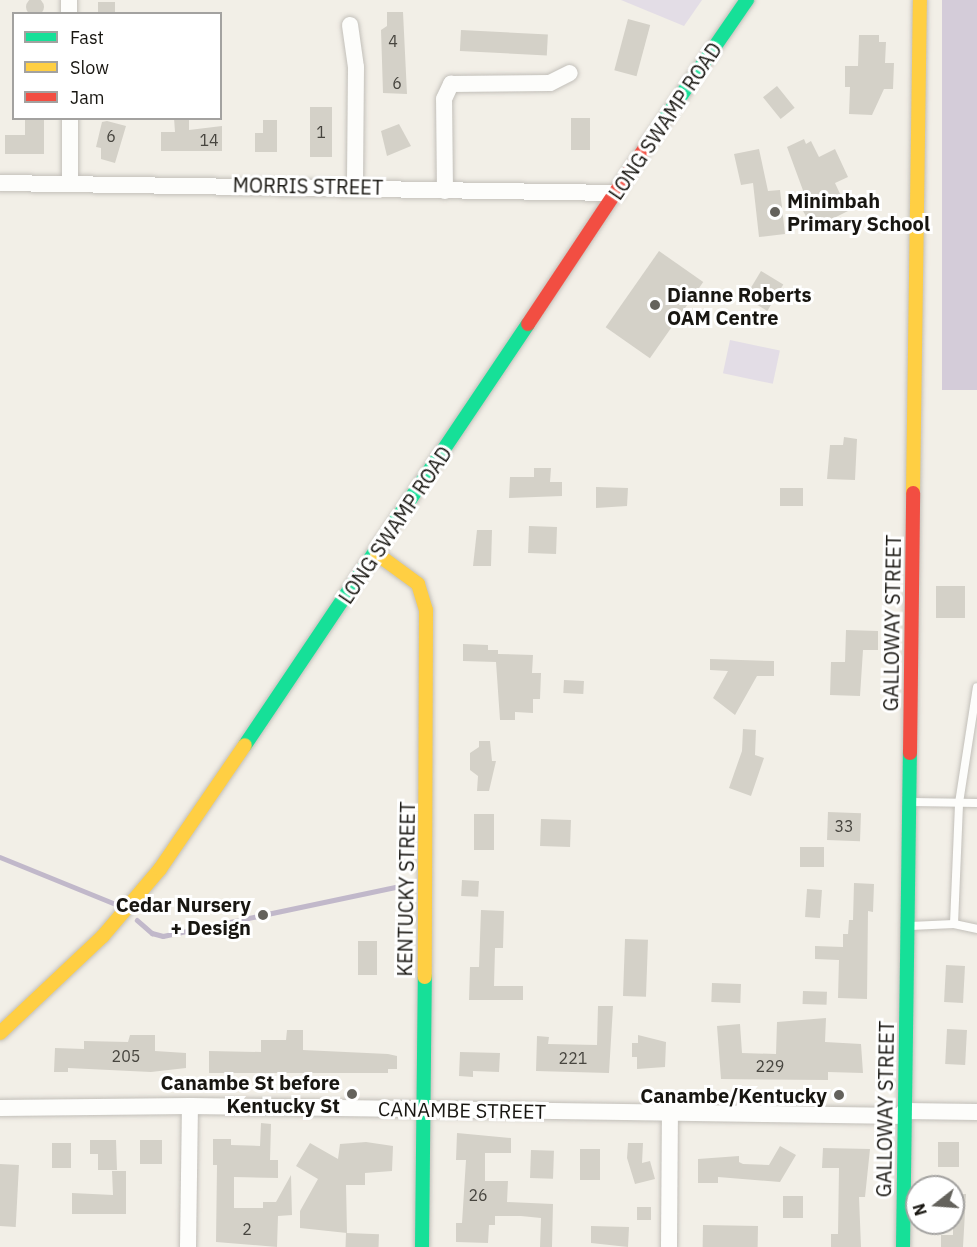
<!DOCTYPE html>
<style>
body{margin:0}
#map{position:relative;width:977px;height:1247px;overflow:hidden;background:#f2efe7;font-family:"IBM Plex Sans",sans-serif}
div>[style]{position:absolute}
.green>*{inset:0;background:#e3dde6;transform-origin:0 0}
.forest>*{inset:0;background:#d4ccd9;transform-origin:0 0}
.stream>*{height:4.5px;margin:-2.25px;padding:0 2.25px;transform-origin:2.25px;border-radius:2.25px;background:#c1b8ca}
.building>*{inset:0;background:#d4d1c8;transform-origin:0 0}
.round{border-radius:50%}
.roads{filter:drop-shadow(0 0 2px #c2bfb9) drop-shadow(0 0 2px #c2bfb9)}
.lane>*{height:8px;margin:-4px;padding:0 4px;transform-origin:4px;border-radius:4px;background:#fdfdfb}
.street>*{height:16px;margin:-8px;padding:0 8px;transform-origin:8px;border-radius:8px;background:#fdfdfb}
.fast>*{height:14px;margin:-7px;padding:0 7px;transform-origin:7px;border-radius:7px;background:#16e098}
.slow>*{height:14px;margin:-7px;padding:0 7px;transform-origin:7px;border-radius:7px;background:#ffcf43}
.jam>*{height:14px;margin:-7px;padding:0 7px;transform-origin:7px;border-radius:7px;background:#f24e42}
.dots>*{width:16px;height:16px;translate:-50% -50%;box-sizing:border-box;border:3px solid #fff;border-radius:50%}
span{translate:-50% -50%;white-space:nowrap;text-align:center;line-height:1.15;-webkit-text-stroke:6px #fff;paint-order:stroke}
.number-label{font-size:16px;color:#47453f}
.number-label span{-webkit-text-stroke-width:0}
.street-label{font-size:20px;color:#181611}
.poi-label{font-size:20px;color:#181611;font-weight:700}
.left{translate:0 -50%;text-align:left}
.right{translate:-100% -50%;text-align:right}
.legend{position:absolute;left:12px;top:12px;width:210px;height:108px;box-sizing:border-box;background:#fff;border:2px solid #a3a2a0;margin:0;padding:8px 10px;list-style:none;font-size:18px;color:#181611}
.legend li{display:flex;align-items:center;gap:12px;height:30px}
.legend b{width:30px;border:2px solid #a3a2a0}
.north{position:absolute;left:905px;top:1175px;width:60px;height:60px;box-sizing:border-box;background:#fff;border:2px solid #a3a2a0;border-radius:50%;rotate:253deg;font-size:16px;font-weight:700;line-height:24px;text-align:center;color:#181611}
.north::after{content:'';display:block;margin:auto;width:21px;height:27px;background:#64625c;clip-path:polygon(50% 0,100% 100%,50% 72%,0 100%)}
</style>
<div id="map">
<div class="green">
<i style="clip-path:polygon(621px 0,702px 0,684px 26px)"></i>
<i style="left:730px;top:340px;width:51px;height:34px;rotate:12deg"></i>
</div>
<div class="forest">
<i style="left:942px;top:0;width:35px;height:390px"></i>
</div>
<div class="stream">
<i style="left:0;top:857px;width:125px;rotate:22.1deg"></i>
<i style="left:137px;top:920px;width:20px;rotate:41deg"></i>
<i style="left:152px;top:933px;width:11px;rotate:15deg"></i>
<i style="left:163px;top:936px;width:243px;rotate:-11.9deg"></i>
</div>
<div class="building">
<i class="round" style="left:26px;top:-2px;width:18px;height:18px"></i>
<i style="left:98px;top:2px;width:17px;height:12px"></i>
<i style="clip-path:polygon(387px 12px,403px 12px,407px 94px,383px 93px,381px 30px,387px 26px)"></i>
<i style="left:628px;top:19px;width:23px;height:53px;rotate:15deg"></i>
<i style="left:461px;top:30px;width:87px;height:21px;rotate:3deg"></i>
<i style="clip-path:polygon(859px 35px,879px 35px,879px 42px,886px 42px,885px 63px,894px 63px,893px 89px,884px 89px,872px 115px,849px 114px,850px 87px,845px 87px,845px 66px,858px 66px)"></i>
<i style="left:777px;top:86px;width:28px;height:18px;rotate:51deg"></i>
<i style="left:310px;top:107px;width:22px;height:50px"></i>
<i style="clip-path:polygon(25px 118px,44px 118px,44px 154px,5px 154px,5px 135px,25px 135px)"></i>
<i style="clip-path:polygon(174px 118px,189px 118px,189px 130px,222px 126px,222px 151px,161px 151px,161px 132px,175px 132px)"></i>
<i style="left:571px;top:118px;width:19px;height:32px"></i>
<i style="clip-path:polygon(263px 120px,277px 120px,277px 152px,255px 152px,255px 133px,263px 133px)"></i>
<i style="clip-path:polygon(107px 121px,126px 126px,115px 163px,101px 159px,101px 148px,96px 147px,102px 122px)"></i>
<i style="clip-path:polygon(399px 124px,411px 146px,387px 156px,381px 131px)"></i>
<i style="clip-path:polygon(804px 139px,806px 144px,811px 141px,819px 157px,835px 149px,848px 177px,835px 183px,848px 211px,836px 217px,840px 226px,825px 233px,821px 224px,812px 228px,801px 207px,808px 204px,787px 147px)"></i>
<i style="clip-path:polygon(759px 149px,768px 191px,780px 190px,785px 234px,759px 237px,753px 183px,741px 185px,734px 154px)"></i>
<i style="left:659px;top:251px;width:54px;height:93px;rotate:35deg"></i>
<i style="left:761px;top:271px;width:26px;height:31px;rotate:31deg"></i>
<i style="clip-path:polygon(844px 437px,857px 439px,855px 480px,827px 479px,830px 445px,843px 445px)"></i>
<i style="clip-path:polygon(534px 468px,551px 468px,550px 482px,562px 482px,562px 496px,509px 498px,510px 477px,534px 477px)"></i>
<i style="clip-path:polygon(596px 487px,628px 488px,627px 506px,596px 508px)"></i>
<i style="left:780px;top:488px;width:23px;height:18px"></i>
<i style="left:529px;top:526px;width:28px;height:27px;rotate:2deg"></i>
<i style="clip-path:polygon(477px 530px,492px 530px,491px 566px,473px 566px)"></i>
<i style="left:936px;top:586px;width:29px;height:32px"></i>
<i style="clip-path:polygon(846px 630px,878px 631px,878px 650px,863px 650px,860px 696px,830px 695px,831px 662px,845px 662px)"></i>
<i style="clip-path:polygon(463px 644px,488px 645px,488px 650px,498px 650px,498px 654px,533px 655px,532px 673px,541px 673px,540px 699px,533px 699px,533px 713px,515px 712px,515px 720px,500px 720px,496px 662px,463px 661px)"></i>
<i style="clip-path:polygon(710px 659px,774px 661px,774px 676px,757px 676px,735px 715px,713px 698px,728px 671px,710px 670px)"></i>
<i style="left:564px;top:680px;width:20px;height:13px;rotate:3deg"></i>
<i style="clip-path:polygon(743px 729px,756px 730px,755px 755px,764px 758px,751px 796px,729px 788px,742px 751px)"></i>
<i style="clip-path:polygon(479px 741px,490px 741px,492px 761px,496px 761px,489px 791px,477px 791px,478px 776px,470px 770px,470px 753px,479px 747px)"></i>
<i style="left:828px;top:812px;width:33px;height:28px;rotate:2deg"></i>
<i style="left:474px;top:814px;width:20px;height:36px"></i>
<i style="left:541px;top:819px;width:30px;height:27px;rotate:2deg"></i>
<i style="left:800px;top:847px;width:24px;height:20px"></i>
<i style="left:462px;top:880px;width:17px;height:16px;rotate:3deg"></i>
<i style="clip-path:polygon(854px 883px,874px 884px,873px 912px,868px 911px,867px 999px,838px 998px,839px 960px,815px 959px,815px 946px,843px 947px,843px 934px,848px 934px,849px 920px,853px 920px)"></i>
<i style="left:807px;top:889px;width:15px;height:28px;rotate:4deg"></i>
<i style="clip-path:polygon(481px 910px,504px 911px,503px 948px,495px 948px,494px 986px,523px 986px,523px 1000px,469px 1000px,470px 967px,479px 967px)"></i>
<i style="left:625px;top:939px;width:23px;height:57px;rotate:2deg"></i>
<i style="left:358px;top:941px;width:19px;height:34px"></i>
<i style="left:946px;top:965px;width:19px;height:37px;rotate:3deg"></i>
<i style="left:712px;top:983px;width:29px;height:19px;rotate:2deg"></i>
<i style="left:803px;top:991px;width:24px;height:13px;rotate:2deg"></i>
<i style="clip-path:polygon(598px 1006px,613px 1006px,609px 1073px,536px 1071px,537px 1036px,549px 1037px,548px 1044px,597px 1045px)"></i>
<i style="clip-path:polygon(826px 1018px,825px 1042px,861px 1044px,863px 1073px,828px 1072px,828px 1080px,721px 1079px,717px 1026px,740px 1024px,742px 1053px,776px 1054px,777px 1022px)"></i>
<i style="left:947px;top:1029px;width:20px;height:35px;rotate:3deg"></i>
<i style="clip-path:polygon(287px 1030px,303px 1030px,303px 1050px,388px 1054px,397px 1056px,397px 1069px,388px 1069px,388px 1073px,209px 1073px,209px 1051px,261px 1052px,261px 1040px,286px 1040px)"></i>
<i style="clip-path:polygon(130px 1035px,155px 1035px,155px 1051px,186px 1053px,186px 1068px,151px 1072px,68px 1068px,68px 1072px,54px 1072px,55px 1048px,84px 1049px,84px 1041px,128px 1042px)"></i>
<i style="clip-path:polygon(638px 1035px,666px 1042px,665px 1067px,637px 1069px,637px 1057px,632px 1057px,632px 1043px,638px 1043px)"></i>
<i style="clip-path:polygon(460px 1052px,500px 1053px,499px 1072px,473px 1071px,473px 1077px,459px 1076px)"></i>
<i style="clip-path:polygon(261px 1123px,271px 1124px,270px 1160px,278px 1160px,278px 1178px,234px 1177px,234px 1208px,263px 1208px,263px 1202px,276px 1202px,291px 1175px,292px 1215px,278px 1216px,277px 1247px,216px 1242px,217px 1165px,213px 1165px,213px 1139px,231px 1139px,231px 1145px,260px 1146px)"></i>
<i style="clip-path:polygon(457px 1133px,511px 1138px,511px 1153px,485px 1153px,485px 1181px,508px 1181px,507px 1202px,553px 1204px,552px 1247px,540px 1247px,541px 1218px,521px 1216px,495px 1216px,495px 1225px,489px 1225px,488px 1243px,456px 1242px,456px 1223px,462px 1223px,466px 1160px,456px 1160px)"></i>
<i style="clip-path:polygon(90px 1140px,116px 1140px,117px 1170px,98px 1170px,98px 1154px,90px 1154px)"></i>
<i style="left:140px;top:1140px;width:22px;height:24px"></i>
<i style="clip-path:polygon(366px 1142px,393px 1146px,392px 1171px,365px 1173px,365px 1185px,346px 1185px,347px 1233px,300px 1228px,300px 1211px,318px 1179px,296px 1166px,310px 1143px,338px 1159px,340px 1144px)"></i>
<i style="left:938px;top:1142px;width:21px;height:25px"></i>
<i style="left:52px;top:1143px;width:19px;height:25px"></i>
<i style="clip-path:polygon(628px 1143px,643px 1143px,642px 1163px,650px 1161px,655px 1179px,635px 1184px,627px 1158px)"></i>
<i style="clip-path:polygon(780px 1146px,796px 1155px,780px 1182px,718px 1177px,718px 1183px,698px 1183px,698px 1159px,739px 1156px,739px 1162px,743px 1164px,769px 1165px)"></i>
<i style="clip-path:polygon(823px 1148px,870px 1149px,865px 1197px,859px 1197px,861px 1247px,831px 1247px,831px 1234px,838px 1234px,839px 1168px,822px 1168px)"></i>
<i style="left:580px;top:1149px;width:20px;height:31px"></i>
<i style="left:531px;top:1150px;width:23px;height:28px;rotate:2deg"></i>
<i style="left:0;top:1164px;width:19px;height:62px;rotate:3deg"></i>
<i style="clip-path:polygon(112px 1171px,126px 1171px,126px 1214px,72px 1214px,72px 1193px,113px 1195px)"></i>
<i style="clip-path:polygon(953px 1194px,966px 1194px,963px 1247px,941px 1247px,941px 1235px,953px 1235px)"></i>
<i style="left:783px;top:1196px;width:20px;height:22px"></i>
<i style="left:637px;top:1207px;width:14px;height:13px"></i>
<i style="left:703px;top:1225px;width:55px;height:22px;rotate:1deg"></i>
<i style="clip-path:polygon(591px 1226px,629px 1227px,628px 1247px,591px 1243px)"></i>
<i style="left:346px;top:1233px;width:33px;height:14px;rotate:2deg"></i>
</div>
<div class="roads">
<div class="lane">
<i style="left:912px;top:802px;width:65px;rotate:0.9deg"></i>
<i style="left:954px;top:924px;width:121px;rotate:-87.6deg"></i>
<i style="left:959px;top:803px;width:117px;rotate:-81.2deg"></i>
<i style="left:910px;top:926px;width:44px;rotate:-2.6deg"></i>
<i style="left:954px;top:924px;width:24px;rotate:12deg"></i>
</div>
<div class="street">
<i style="left:69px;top:0;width:14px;rotate:90deg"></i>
<i style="left:350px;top:25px;width:42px;rotate:81.9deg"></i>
<i style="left:356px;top:67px;width:119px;rotate:90.5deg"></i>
<i style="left:70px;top:118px;width:65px;rotate:90deg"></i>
<i style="left:0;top:183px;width:616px;rotate:0.93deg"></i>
<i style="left:445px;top:191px;width:92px;rotate:-90.6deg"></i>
<i style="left:444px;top:99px;width:17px;rotate:-65deg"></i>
<i style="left:451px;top:84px;width:99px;rotate:-0.6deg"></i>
<i style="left:550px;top:83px;width:22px;rotate:-27deg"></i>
<i style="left:0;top:1108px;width:190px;rotate:-0.6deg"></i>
<i style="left:190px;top:1106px;width:714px;rotate:0.8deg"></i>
<i style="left:904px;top:1111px;width:73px;rotate:0.8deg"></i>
<i style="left:188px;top:1247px;width:141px;rotate:-89.2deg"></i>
<i style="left:669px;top:1247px;width:135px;rotate:-89.6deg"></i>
</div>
<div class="fast">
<i style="left:649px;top:142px;width:173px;rotate:-55.4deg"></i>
<i style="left:245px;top:745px;width:507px;rotate:-56.09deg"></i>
<i style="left:422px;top:1247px;width:270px;rotate:-89.4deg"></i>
<i style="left:903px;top:1247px;width:494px;rotate:-89.2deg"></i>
</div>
<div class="slow">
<i style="left:913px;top:493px;width:493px;rotate:-89.2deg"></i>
<i style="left:377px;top:554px;width:51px;rotate:36.2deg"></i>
<i style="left:418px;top:584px;width:27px;rotate:73deg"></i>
<i style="left:426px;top:610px;width:367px;rotate:90.2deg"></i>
<i style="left:0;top:1033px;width:141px;rotate:-43.3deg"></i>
<i style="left:103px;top:936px;width:88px;rotate:-49.6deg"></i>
<i style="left:160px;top:869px;width:150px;rotate:-55.6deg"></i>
</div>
<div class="jam">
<i style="left:528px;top:324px;width:219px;rotate:-56.4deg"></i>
<i style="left:910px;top:753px;width:260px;rotate:-89.3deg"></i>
</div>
</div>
<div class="dots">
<i style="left:775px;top:212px;background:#64625c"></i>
<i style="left:655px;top:305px;background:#64625c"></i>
<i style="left:263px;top:915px;background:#64625c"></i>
<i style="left:352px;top:1094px;background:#64625c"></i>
<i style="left:839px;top:1095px;background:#64625c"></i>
</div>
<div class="number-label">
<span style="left:393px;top:41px">4</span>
<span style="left:397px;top:83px">6</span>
<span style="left:321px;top:132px">1</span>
<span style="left:111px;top:136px">6</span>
<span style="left:209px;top:140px">14</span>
<span style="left:844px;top:826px">33</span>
<span style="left:126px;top:1056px">205</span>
<span style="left:573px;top:1058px">221</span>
<span style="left:770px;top:1066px">229</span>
<span style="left:478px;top:1195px">26</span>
<span style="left:247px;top:1229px">2</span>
</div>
<div class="street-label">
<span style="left:665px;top:121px;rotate:-56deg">LONG SWAMP ROAD</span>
<span style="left:308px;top:186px;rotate:1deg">MORRIS STREET</span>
<span style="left:395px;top:525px;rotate:-56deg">LONG SWAMP ROAD</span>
<span style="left:892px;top:623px;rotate:-89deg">GALLOWAY STREET</span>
<span style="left:406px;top:889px;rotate:-89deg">KENTUCKY STREET</span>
<span style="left:885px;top:1109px;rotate:-89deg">GALLOWAY STREET</span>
<span style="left:462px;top:1110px;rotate:1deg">CANAMBE STREET</span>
</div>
<div class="poi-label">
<span class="left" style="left:787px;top:212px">Minimbah<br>Primary School</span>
<span class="left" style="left:667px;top:306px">Dianne Roberts<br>OAM Centre</span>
<span class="right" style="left:251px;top:916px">Cedar Nursery<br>+ Design</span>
<span class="right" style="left:340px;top:1094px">Canambe St before<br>Kentucky St</span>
<span class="right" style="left:827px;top:1095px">Canambe/Kentucky</span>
</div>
<ul class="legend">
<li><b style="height:8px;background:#16e098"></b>Fast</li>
<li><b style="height:8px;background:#ffcf43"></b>Slow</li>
<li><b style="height:8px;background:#f24e42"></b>Jam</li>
</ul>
<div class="north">N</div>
</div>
